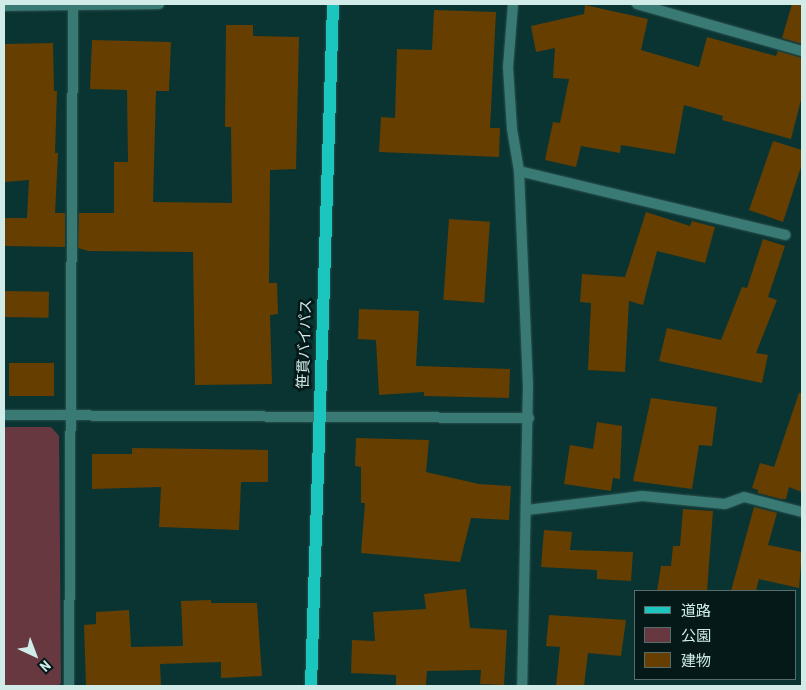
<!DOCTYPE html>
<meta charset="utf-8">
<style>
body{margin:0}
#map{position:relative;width:806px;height:690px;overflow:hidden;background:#0a3432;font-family:"Roboto Condensed","Noto Sans JP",sans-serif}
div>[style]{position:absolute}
.green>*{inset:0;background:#683841}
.building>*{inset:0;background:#663e00;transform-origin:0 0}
.roads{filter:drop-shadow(0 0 1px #2a514f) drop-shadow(0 0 1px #2a514f)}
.street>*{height:10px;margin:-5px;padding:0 5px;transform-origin:5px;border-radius:5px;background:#397a75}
.primary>*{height:12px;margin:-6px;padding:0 6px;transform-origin:6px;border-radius:6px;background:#1ac6be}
span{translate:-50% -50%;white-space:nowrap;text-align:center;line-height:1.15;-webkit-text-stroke:5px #041918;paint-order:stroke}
.street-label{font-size:15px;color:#d0ebe8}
.frame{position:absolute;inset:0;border:5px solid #d0ebe8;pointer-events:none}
.legend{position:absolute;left:634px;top:590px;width:162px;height:90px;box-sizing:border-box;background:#041918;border:1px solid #566d6b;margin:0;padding:6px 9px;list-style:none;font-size:15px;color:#d0ebe8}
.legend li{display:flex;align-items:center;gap:10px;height:25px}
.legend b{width:25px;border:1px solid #566d6b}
.north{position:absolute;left:10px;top:630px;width:50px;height:50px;-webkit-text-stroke:4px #041918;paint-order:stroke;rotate:137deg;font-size:14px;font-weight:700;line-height:20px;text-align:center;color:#d0ebe8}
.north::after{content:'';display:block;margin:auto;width:18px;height:22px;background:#d0ebe8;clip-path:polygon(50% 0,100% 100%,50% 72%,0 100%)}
</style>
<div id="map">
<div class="green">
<i style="clip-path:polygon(4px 427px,51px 427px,59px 436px,61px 683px,58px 686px,4px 686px)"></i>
</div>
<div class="building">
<i style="clip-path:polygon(792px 4px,802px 4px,802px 44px,782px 38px)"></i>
<i style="clip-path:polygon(585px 5px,648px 19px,641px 50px,699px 67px,707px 37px,776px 56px,778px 51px,802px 58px,802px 96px,791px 139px,722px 120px,723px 116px,684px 105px,675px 154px,621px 145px,620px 153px,581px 146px,576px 167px,545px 160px,553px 122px,560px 123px,569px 79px,553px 78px,555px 48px,536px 52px,531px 26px,584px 14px)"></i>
<i style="clip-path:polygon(434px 10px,496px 12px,490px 128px,500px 128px,499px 157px,379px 152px,381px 117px,395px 118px,397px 49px,432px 50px)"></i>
<i style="clip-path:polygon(226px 25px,253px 25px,253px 36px,299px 37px,296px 169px,270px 170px,269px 283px,277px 283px,278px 314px,270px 315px,272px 384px,195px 385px,193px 252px,88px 251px,78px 248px,79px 213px,114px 213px,114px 162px,128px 162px,127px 90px,90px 89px,92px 40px,171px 42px,169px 91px,156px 91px,153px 202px,232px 203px,231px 127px,225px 127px)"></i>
<i style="clip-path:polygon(53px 43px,54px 91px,57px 91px,55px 153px,58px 153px,55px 213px,65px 213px,65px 247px,4px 246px,4px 218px,27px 218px,29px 180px,4px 182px,4px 44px)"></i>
<i style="clip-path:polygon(773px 141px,802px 150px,802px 164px,783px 222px,749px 210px)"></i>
<i style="clip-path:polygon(646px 212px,690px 226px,692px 221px,715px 227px,705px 263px,657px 251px,643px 305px,629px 301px,625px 372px,588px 370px,591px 303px,580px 302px,582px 274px,625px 277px)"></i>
<i style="left:449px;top:219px;width:41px;height:81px;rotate:4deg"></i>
<i style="clip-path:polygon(763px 239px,785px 246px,768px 297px,777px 300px,756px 353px,768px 355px,762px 383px,659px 361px,667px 328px,721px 340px,742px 287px,747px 288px)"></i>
<i style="left:4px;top:291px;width:45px;height:26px;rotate:1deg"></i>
<i style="clip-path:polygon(359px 309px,419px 311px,416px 366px,510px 369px,509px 398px,424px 396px,424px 392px,379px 395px,376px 340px,358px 339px)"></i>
<i style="left:9px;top:363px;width:45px;height:33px"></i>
<i style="clip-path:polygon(799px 393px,802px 393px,802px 492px,789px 487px,786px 499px,781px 499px,758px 493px,758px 490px,752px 488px,760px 463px,774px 467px)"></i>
<i style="clip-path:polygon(651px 398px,717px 407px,712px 446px,699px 445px,692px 489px,633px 481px)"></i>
<i style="clip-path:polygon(597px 422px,622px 426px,620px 479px,613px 478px,611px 491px,564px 484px,570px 445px,593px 449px)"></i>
<i style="clip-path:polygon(356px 438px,429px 440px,426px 472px,479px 484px,511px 486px,509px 520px,471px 518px,460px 562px,361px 553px,365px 503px,361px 503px,361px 467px,355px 466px)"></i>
<i style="clip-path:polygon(132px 448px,268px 450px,268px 482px,241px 482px,239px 530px,159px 527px,161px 487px,92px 489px,92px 454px,132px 454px)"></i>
<i style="clip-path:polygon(754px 507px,777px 513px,768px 545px,802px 552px,799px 588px,759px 579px,756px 591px,731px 591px)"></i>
<i style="clip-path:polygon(683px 509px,713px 511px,707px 591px,657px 591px,661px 566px,671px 566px,673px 546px,680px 546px)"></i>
<i style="clip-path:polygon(544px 530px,572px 532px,570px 550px,633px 552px,631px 581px,597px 579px,597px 570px,541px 567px)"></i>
<i style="clip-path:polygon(466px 589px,470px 628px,507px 630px,504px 685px,480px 684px,481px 670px,427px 671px,426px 685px,396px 685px,396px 675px,351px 673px,352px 640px,375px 641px,373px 612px,426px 609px,424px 594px)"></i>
<i style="clip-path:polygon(211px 600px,211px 603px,257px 603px,262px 676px,221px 678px,221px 662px,160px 664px,161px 686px,86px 686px,84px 625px,96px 624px,96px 612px,129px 610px,131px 647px,183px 646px,181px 601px)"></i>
<i style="clip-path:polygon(549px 615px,626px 620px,621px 656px,588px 653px,584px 686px,556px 686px,560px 647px,546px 646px)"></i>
</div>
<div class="roads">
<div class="street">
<i style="left:513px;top:4px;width:63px;rotate:94.5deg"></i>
<i style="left:508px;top:67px;width:62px;rotate:86.3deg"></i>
<i style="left:512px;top:129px;width:43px;rotate:80.5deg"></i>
<i style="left:519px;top:171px;width:214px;rotate:87.6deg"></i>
<i style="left:528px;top:385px;width:301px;rotate:91.1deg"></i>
<i style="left:637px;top:4px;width:172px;rotate:15.9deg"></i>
<i style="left:4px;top:6px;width:155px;rotate:-0.7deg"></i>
<i style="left:519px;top:171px;width:274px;rotate:13.5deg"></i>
<i style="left:4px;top:415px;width:525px;rotate:0.33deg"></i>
<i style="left:527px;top:510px;width:116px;rotate:-6.9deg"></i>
<i style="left:642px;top:496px;width:83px;rotate:5.5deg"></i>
<i style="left:725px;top:504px;width:20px;rotate:-20deg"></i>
<i style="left:744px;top:497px;width:60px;rotate:14.5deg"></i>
<i style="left:69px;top:686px;width:682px;rotate:-89.66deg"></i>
</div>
<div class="primary">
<i style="left:311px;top:686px;width:682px;rotate:-88.15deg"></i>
</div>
</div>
<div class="street-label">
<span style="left:305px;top:344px;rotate:-88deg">笹貫バイパス</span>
</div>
<div class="frame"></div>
<ul class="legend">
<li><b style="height:6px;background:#1ac6be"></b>道路</li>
<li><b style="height:14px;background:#683841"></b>公園</li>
<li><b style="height:14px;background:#663e00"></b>建物</li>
</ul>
<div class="north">N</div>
</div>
